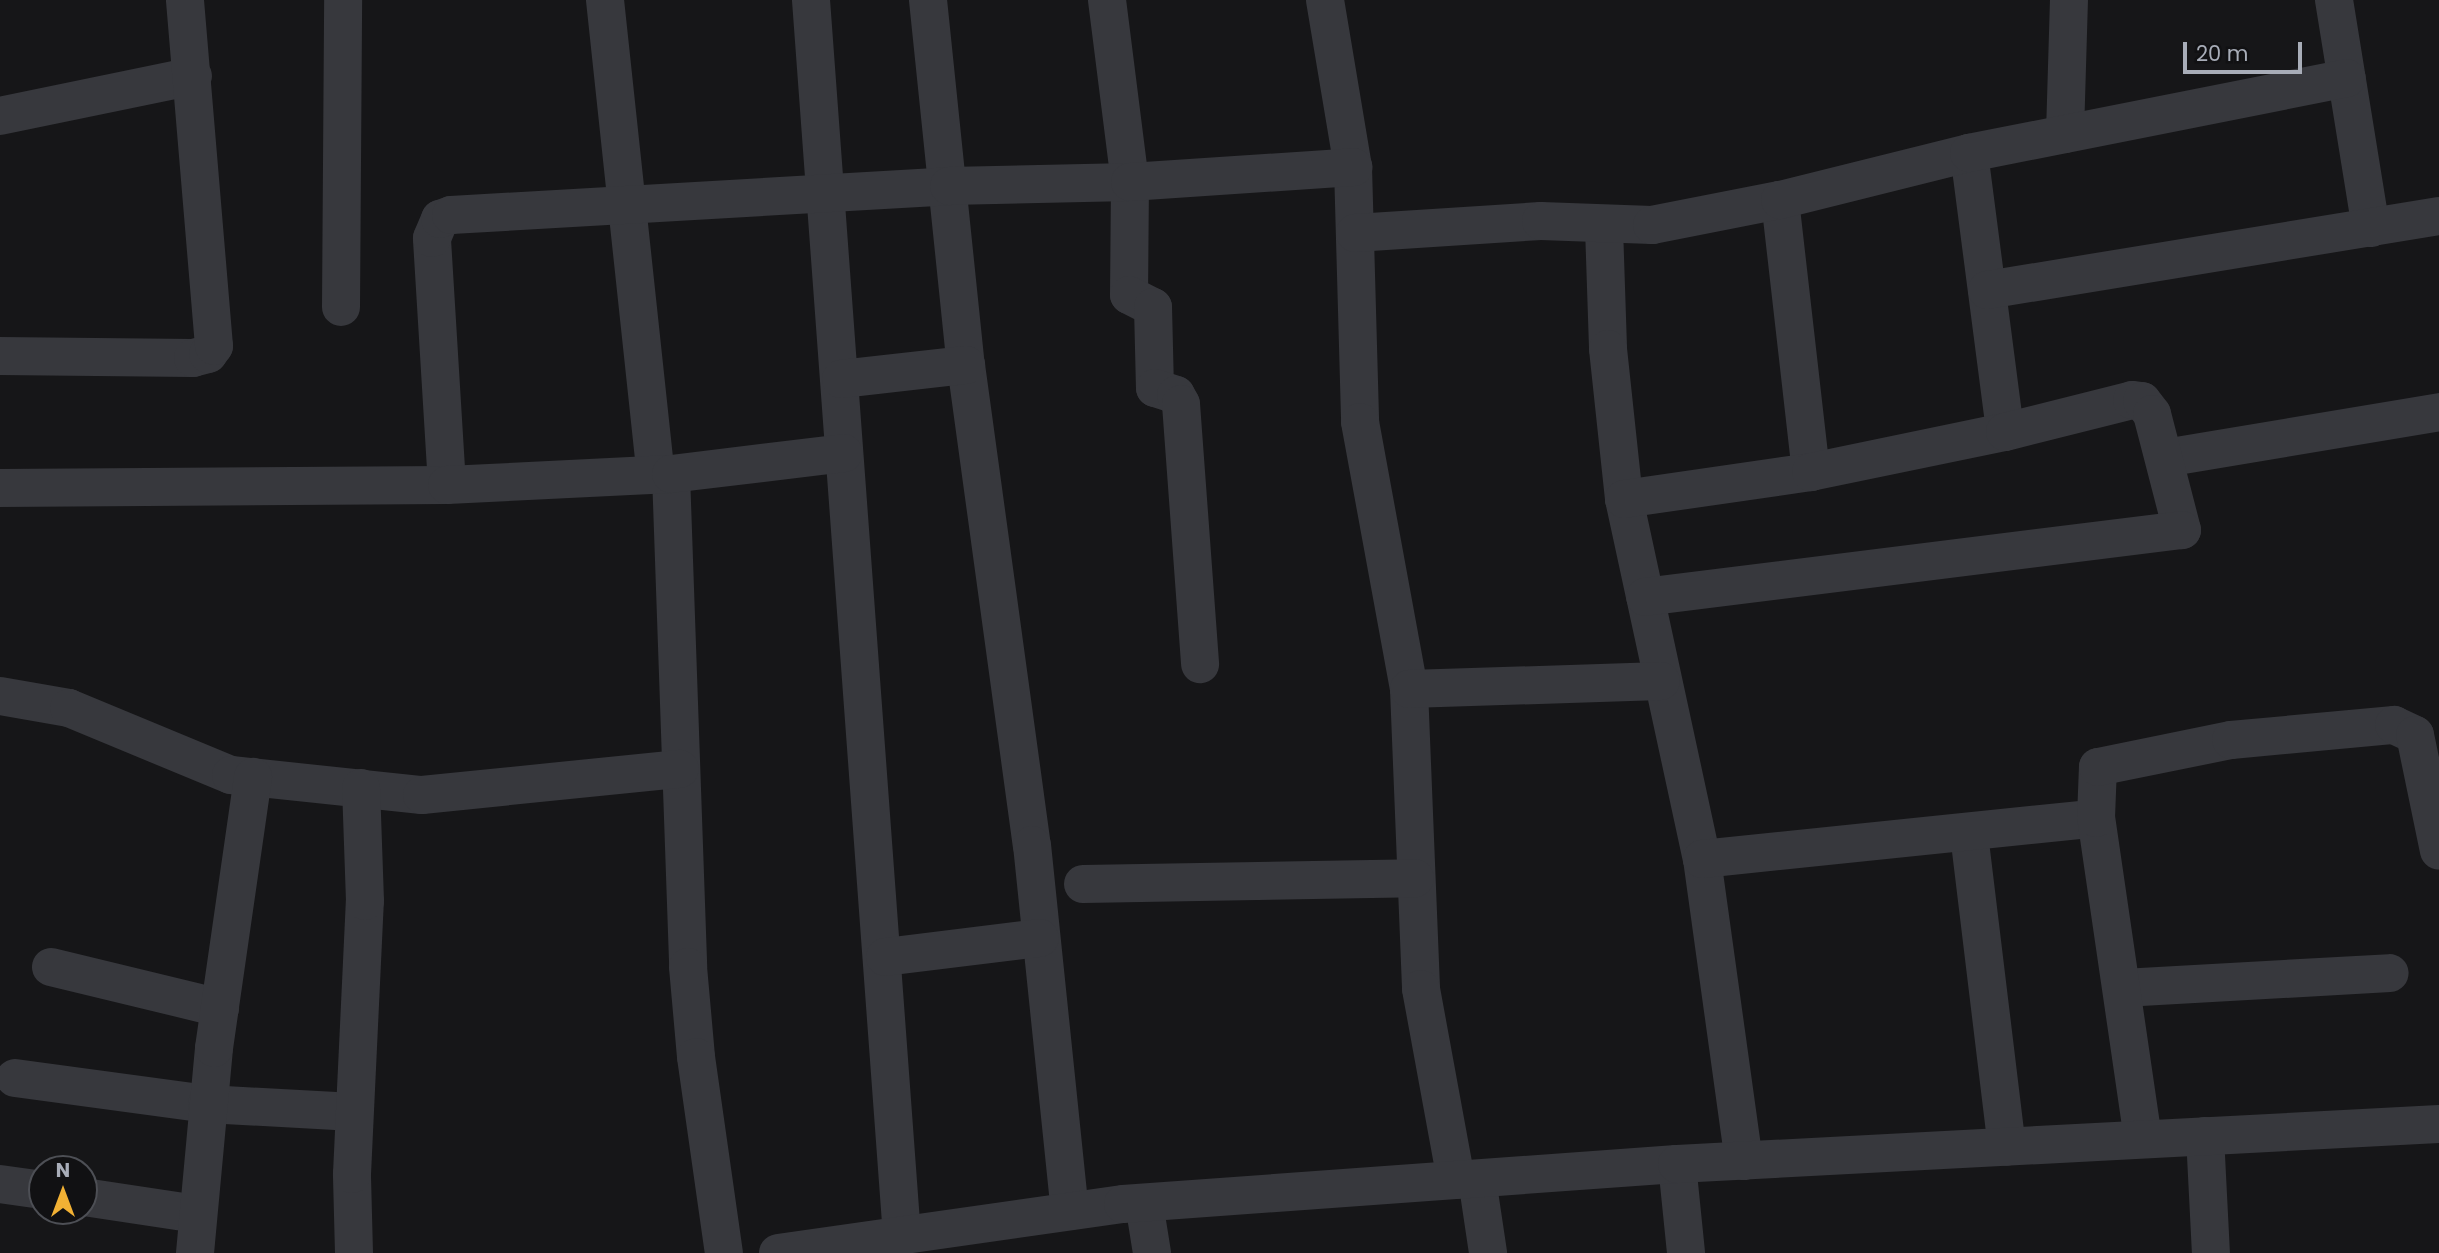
<!DOCTYPE html>
<style>
body{margin:0}
#map{position:relative;width:2439px;height:1253px;overflow:hidden;background:#161618;font-family:Poppins,sans-serif}
div>[style]{position:absolute}
.minor>*{height:38px;margin:-19px;padding:0 19px;transform-origin:19px;border-radius:19px;background:#37383d}
.tertiary>*{height:38px;margin:-19px;padding:0 19px;transform-origin:19px;border-radius:19px;background:#37383d}
span{translate:-50% -50%;white-space:nowrap;text-align:center;line-height:1.15;-webkit-text-stroke:5px #111113;paint-order:stroke}
.north{position:absolute;left:28px;top:1155px;width:70px;height:70px;box-sizing:border-box;background:#111113;border:2px solid #4d4f55;border-radius:50%;rotate:0deg;font-size:19px;font-weight:700;line-height:28px;text-align:center;color:#a8adb8}
.north::after{content:'';display:block;margin:auto;width:24px;height:32px;background:#f2b134;clip-path:polygon(50% 0,100% 100%,50% 72%,0 100%)}
.scale{position:absolute;left:2183px;top:42px;width:119px;height:32px;box-sizing:border-box;border:4px solid #a8adb8;border-top:0;padding-left:9px;font-size:21px;line-height:24px;white-space:nowrap;color:#a8adb8;-webkit-text-stroke:5px #111113;paint-order:stroke}
</style>
<div id="map">
<div class="minor">
<i style="left:605px;top:0;width:477px;rotate:83.9deg"></i>
<i style="left:811px;top:0;width:1238px;rotate:85.79deg"></i>
<i style="left:928px;top:0;width:367px;rotate:84.1deg"></i>
<i style="left:966px;top:365px;width:485px;rotate:82.2deg"></i>
<i style="left:1032px;top:845px;width:368px;rotate:84.1deg"></i>
<i style="left:1107px;top:0;width:183px;rotate:82.8deg"></i>
<i style="left:1130px;top:182px;width:113px;rotate:90.5deg"></i>
<i style="left:1129px;top:295px;width:27px;rotate:27deg"></i>
<i style="left:1153px;top:307px;width:81px;rotate:88.6deg"></i>
<i style="left:1155px;top:388px;width:22px;rotate:18deg"></i>
<i style="left:1176px;top:395px;width:10px;rotate:61deg"></i>
<i style="left:1181px;top:404px;width:261px;rotate:85.8deg"></i>
<i style="left:1325px;top:0;width:169px;rotate:80.5deg"></i>
<i style="left:1353px;top:167px;width:255px;rotate:88.4deg"></i>
<i style="left:1360px;top:422px;width:271px;rotate:79.6deg"></i>
<i style="left:1409px;top:689px;width:300px;rotate:87.7deg"></i>
<i style="left:1421px;top:989px;width:194px;rotate:79.6deg"></i>
<i style="left:2334px;top:0;width:231px;rotate:80.8deg"></i>
<i style="left:0;top:116px;width:197px;rotate:-11.7deg"></i>
<i style="left:2065px;top:134px;width:134px;rotate:-88.3deg"></i>
<i style="left:1969px;top:153px;width:281px;rotate:82.6deg"></i>
<i style="left:1780px;top:200px;width:274px;rotate:83.5deg"></i>
<i style="left:1604px;top:227px;width:122px;rotate:88.1deg"></i>
<i style="left:1608px;top:349px;width:151px;rotate:83.9deg"></i>
<i style="left:1624px;top:499px;width:368px;rotate:77.8deg"></i>
<i style="left:1702px;top:859px;width:305px;rotate:82.1deg"></i>
<i style="left:1355px;top:233px;width:186px;rotate:-3.7deg"></i>
<i style="left:1541px;top:221px;width:111px;rotate:2.1deg"></i>
<i style="left:1652px;top:225px;width:130px;rotate:-11.1deg"></i>
<i style="left:1780px;top:200px;width:195px;rotate:-14deg"></i>
<i style="left:1969px;top:153px;width:385px;rotate:-11.2deg"></i>
<i style="left:1987px;top:290px;width:458px;rotate:-9.3deg"></i>
<i style="left:341px;top:307px;width:307px;rotate:-89.6deg"></i>
<i style="left:0;top:356px;width:193px;rotate:0.6deg"></i>
<i style="left:193px;top:358px;width:16px;rotate:-15deg"></i>
<i style="left:208px;top:354px;width:10px;rotate:-53deg"></i>
<i style="left:214px;top:346px;width:347px;rotate:-94.8deg"></i>
<i style="left:841px;top:379px;width:126px;rotate:-6.4deg"></i>
<i style="left:2165px;top:458px;width:278px;rotate:-9.5deg"></i>
<i style="left:671px;top:474px;width:493px;rotate:88deg"></i>
<i style="left:688px;top:967px;width:90px;rotate:84.9deg"></i>
<i style="left:696px;top:1057px;width:198px;rotate:81.9deg"></i>
<i style="left:447px;top:485px;width:247px;rotate:-93.5deg"></i>
<i style="left:432px;top:238px;width:21px;rotate:-67deg"></i>
<i style="left:440px;top:219px;width:12px;rotate:-20deg"></i>
<i style="left:451px;top:215px;width:499px;rotate:-3.3deg"></i>
<i style="left:949px;top:186px;width:181px;rotate:-1.3deg"></i>
<i style="left:1130px;top:182px;width:224px;rotate:-3.8deg"></i>
<i style="left:0;top:488px;width:447px;rotate:-0.4deg"></i>
<i style="left:447px;top:485px;width:224px;rotate:-2.8deg"></i>
<i style="left:671px;top:474px;width:174px;rotate:-6.9deg"></i>
<i style="left:1624px;top:499px;width:189px;rotate:-8.2deg"></i>
<i style="left:1811px;top:472px;width:198px;rotate:-11.7deg"></i>
<i style="left:2005px;top:432px;width:131px;rotate:-14.1deg"></i>
<i style="left:2132px;top:400px;width:10px;rotate:6deg"></i>
<i style="left:2142px;top:401px;width:16px;rotate:52deg"></i>
<i style="left:2152px;top:414px;width:120px;rotate:75.5deg"></i>
<i style="left:2182px;top:530px;width:541px;rotate:172.89deg"></i>
<i style="left:1409px;top:689px;width:252px;rotate:-1.8deg"></i>
<i style="left:0;top:696px;width:70px;rotate:9.9deg"></i>
<i style="left:69px;top:708px;width:175px;rotate:22.5deg"></i>
<i style="left:231px;top:775px;width:192px;rotate:6deg"></i>
<i style="left:422px;top:795px;width:259px;rotate:-5.8deg"></i>
<i style="left:1969px;top:834px;width:315px;rotate:83.1deg"></i>
<i style="left:1702px;top:859px;width:396px;rotate:-5.9deg"></i>
<i style="left:1083px;top:884px;width:332px;rotate:-1deg"></i>
<i style="left:885px;top:957px;width:156px;rotate:-7deg"></i>
<i style="left:51px;top:967px;width:174px;rotate:13.6deg"></i>
<i style="left:2123px;top:988px;width:267px;rotate:-3.2deg"></i>
<i style="left:15px;top:1078px;width:194px;rotate:7.7deg"></i>
<i style="left:207px;top:1104px;width:147px;rotate:3.1deg"></i>
<i style="left:2205px;top:1136px;width:117px;rotate:87.1deg"></i>
<i style="left:2143px;top:1139px;width:324px;rotate:-98.3deg"></i>
<i style="left:2096px;top:818px;width:51px;rotate:-87.8deg"></i>
<i style="left:2098px;top:767px;width:136px;rotate:-11.5deg"></i>
<i style="left:2231px;top:740px;width:164px;rotate:-5.3deg"></i>
<i style="left:2394px;top:725px;width:23px;rotate:25deg"></i>
<i style="left:2415px;top:735px;width:118px;rotate:78.3deg"></i>
<i style="left:1677px;top:1164px;width:89px;rotate:84.2deg"></i>
<i style="left:1477px;top:1179px;width:75px;rotate:81.5deg"></i>
<i style="left:0;top:1184px;width:42px;rotate:8.1deg"></i>
<i style="left:84px;top:1197px;width:114px;rotate:8.6deg"></i>
<i style="left:1144px;top:1203px;width:51px;rotate:80.9deg"></i>
<i style="left:195px;top:1253px;width:206px;rotate:-84.7deg"></i>
<i style="left:214px;top:1048px;width:274px;rotate:-81.8deg"></i>
<i style="left:354px;top:1253px;width:79px;rotate:-91.5deg"></i>
<i style="left:352px;top:1174px;width:273px;rotate:-87.3deg"></i>
<i style="left:365px;top:901px;width:113px;rotate:-92deg"></i>
</div>
<div class="tertiary">
<i style="left:778px;top:1253px;width:348px;rotate:-8.1deg"></i>
<i style="left:1123px;top:1204px;width:555px;rotate:-4.13deg"></i>
<i style="left:1677px;top:1164px;width:763px;rotate:-3deg"></i>
</div>
<div class="north">N</div>
<div class="scale">20 m</div>
</div>
